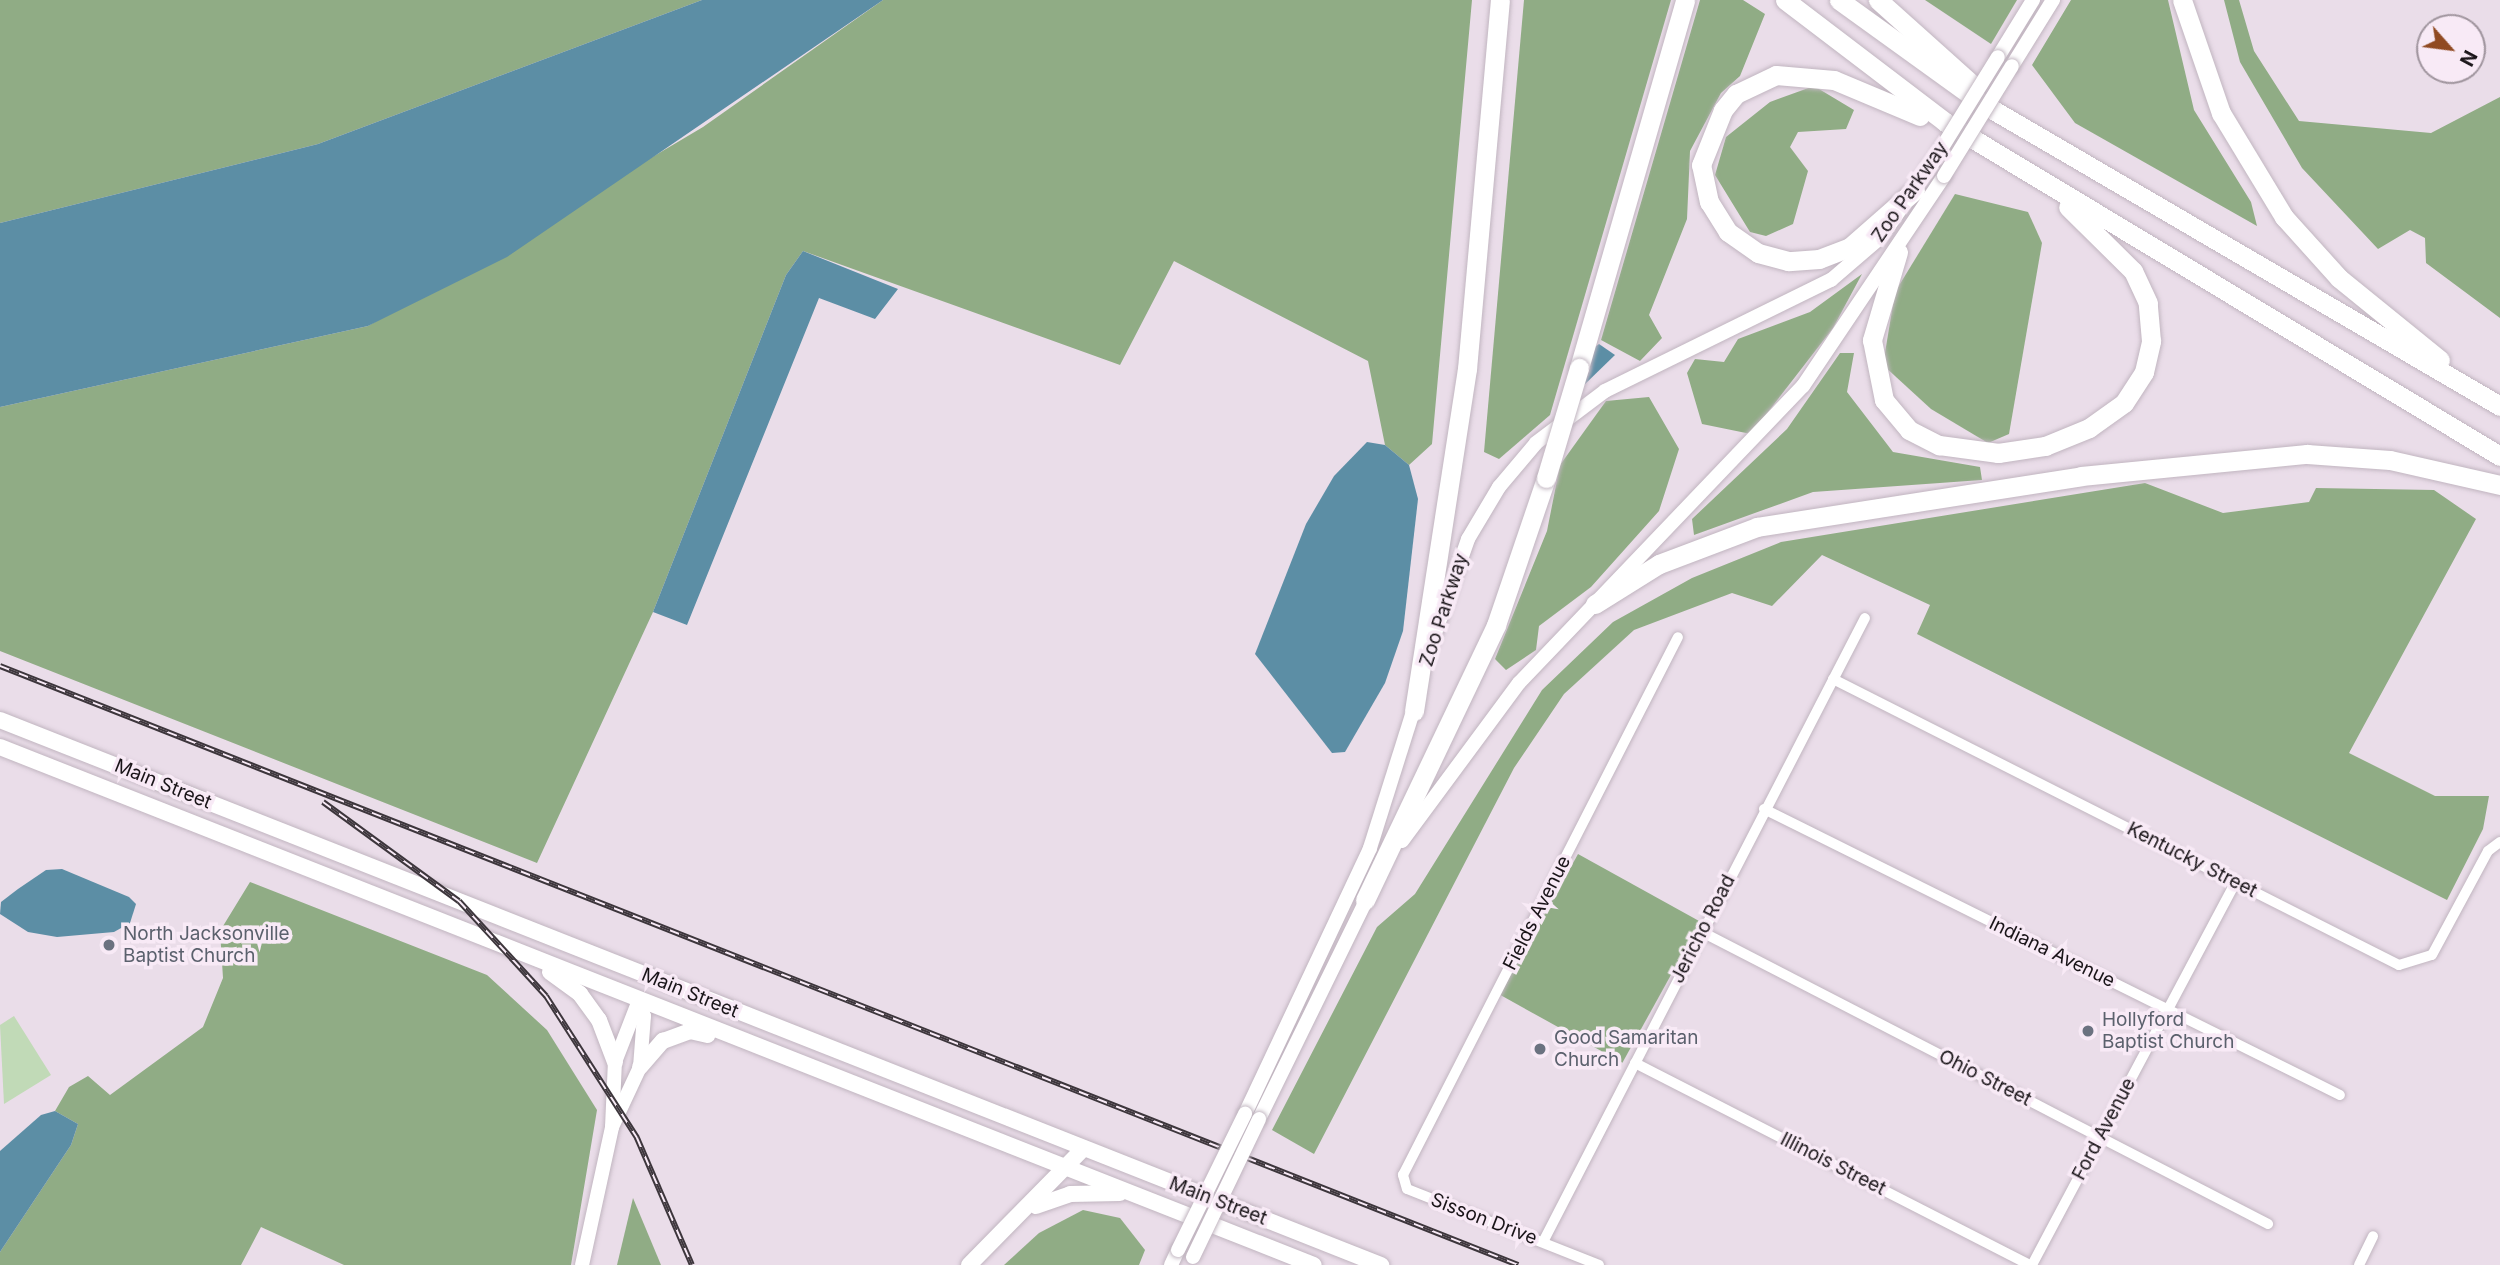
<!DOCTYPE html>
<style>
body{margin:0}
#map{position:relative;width:2500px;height:1265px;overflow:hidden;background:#eadde9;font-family:Inter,sans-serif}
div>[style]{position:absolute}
.green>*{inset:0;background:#c1dab7}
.forest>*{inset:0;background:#90ac85;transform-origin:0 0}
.water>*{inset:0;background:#5c8ea5}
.roads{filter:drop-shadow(0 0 2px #c1b5c0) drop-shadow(0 0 2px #c1b5c0)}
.street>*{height:10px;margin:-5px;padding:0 5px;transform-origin:5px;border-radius:5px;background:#fff}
.secondary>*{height:14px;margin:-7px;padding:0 7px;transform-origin:7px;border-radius:7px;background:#fff}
.primary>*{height:16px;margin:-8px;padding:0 8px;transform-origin:8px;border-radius:8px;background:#fff}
.highway>*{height:19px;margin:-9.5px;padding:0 9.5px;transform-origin:9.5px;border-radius:9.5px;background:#fff}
.rail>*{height:6px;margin-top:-3px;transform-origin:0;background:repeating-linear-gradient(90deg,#f8eaf6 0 10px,#3d363c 0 20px);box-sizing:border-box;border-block:2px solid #3d363c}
.bridges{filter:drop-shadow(0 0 2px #c1b5c0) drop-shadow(0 0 2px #c1b5c0)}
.secondary-bridge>*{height:14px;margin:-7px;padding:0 7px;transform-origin:7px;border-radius:7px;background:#fff}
.highway-bridge>*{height:19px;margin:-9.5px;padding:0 9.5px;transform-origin:9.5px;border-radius:9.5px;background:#fff}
.dots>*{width:19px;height:19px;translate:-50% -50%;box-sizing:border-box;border:4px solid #f8eaf6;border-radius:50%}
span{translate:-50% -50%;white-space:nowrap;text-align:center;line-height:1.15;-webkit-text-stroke:7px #f8eaf6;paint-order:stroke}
.street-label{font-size:19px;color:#191418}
.worship-label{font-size:19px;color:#5b616d}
.left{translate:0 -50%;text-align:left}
.north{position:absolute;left:2416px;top:14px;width:70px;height:70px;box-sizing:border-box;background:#f8eaf6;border:2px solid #9f949d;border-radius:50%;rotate:118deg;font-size:19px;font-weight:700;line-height:28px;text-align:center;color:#191418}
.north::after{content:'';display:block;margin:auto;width:24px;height:32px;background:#904a22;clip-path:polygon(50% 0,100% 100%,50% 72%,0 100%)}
</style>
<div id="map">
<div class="green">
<i style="clip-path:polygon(14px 1016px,51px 1075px,4px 1104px,0 1025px)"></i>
</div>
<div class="forest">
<i style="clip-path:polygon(0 0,702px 0,318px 144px,0 223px)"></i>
<i style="clip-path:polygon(883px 0,1472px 0,1432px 444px,1409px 465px,1385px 445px,1368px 361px,1174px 261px,1120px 365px,803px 251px,786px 275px,653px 612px,537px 863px,0 651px,0 407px,368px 326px,703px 127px)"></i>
<i style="clip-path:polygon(1524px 0,1671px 0,1550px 415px,1499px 459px,1484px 452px)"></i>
<i style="clip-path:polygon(1700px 0,1743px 0,1765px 14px,1740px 76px,1721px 93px,1690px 151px,1687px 219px,1649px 315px,1662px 338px,1640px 361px,1601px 340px)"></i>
<i style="clip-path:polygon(1925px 0,2017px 0,1991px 44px)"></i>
<i style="clip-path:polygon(2071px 0,2168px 0,2194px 110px,2251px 202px,2257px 226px,2075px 123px,2032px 65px)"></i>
<i style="clip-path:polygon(2224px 0,2239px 0,2254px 51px,2299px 121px,2431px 133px,2500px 97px,2500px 318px,2426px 263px,2425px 238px,2410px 230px,2378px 249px,2302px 168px,2240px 62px)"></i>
<i style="clip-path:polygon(1814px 86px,1854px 110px,1846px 129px,1798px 132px,1790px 147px,1808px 171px,1793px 224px,1766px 236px,1750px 232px,1715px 175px,1726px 137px,1770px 102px)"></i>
<i style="clip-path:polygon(1955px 194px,2028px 212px,2042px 243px,2009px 434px,1988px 443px,1931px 409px,1883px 365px,1895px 292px)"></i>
<i style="clip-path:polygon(1862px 274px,1833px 328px,1751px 434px,1702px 424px,1687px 373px,1695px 359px,1724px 362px,1738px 339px,1810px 312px)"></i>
<i style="clip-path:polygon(1840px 353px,1854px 353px,1847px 392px,1893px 452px,1980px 467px,1982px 480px,1813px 492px,1694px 535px,1692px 519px,1787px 429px)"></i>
<i style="clip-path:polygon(1649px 397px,1679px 449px,1659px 511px,1591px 587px,1539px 626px,1536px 650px,1506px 670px,1495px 659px,1547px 531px,1560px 465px,1606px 401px)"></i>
<i style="clip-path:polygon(2145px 483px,2223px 513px,2309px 502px,2316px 488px,2434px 490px,2476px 519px,2349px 753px,2435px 796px,2489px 796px,2483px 829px,2447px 900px,1917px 634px,1930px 605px,1822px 555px,1772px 606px,1732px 593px,1634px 630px,1564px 694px,1514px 768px,1314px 1154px,1272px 1130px,1377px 927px,1415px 894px,1542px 690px,1613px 622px,1692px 578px,1781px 542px)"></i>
<i style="left:1578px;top:854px;width:140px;height:161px;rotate:29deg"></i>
<i style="clip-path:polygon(250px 882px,487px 975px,547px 1030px,597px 1110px,571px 1265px,344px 1265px,261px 1227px,241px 1265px,0 1265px,0 1252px,71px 1145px,78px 1124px,55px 1111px,69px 1087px,88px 1076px,110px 1095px,203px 1027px,223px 978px,220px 931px)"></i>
<i style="clip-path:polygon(633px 1198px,661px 1265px,617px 1265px)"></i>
<i style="clip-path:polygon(1083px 1210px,1120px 1218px,1145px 1250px,1139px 1265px,1004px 1265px,1039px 1233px)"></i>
</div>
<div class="water">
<i style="clip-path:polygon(702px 0,883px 0,507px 257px,368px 326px,0 407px,0 223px,318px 144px)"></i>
<i style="clip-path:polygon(803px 251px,898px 289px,875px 319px,819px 298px,687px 625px,653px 612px,786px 275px)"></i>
<i style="clip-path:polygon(1599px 344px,1615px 355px,1583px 386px,1595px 347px)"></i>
<i style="clip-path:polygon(1367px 442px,1385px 445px,1409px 465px,1418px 499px,1403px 631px,1385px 683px,1345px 752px,1332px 753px,1255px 654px,1306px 524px,1334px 476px)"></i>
<i style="clip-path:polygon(62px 869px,129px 897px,136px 904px,130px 923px,114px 932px,57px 937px,28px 932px,0 914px,1px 902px,18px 889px,46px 870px)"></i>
<i style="clip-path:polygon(55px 1111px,78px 1124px,71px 1145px,0 1252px,0 1151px,41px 1115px)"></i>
</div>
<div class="roads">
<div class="street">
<i style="left:1833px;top:679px;width:634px;rotate:26.81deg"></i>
<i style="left:2399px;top:965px;width:34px;rotate:-17deg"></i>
<i style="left:2432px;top:955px;width:118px;rotate:-61.7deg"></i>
<i style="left:2488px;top:851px;width:15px;rotate:-37deg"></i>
<i style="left:1764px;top:809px;width:643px;rotate:26.41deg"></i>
<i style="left:1702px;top:932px;width:637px;rotate:27.29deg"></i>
<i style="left:1635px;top:1063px;width:444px;rotate:27.1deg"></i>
<i style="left:1543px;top:1242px;width:702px;rotate:-62.71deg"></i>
<i style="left:1599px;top:1265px;width:206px;rotate:-158.4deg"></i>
<i style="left:1407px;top:1189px;width:15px;rotate:-106deg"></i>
<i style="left:1403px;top:1175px;width:604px;rotate:-62.93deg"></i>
<i style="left:2032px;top:1265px;width:434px;rotate:-62deg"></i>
<i style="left:2359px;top:1265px;width:32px;rotate:-64deg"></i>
</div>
<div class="secondary">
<i style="left:1998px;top:57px;width:67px;rotate:-58.4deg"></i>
<i style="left:2012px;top:66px;width:78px;rotate:-58.2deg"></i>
<i style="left:1432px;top:642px;width:109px;rotate:-70.7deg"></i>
<i style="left:1468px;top:539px;width:61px;rotate:-59.2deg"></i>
<i style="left:1499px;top:487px;width:57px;rotate:-49.9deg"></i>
<i style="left:1536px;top:443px;width:86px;rotate:-37deg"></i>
<i style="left:1605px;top:391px;width:252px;rotate:-26.2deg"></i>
<i style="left:1831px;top:280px;width:66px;rotate:-40.7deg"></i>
<i style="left:1881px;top:237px;width:85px;rotate:-55deg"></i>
<i style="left:1402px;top:841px;width:197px;rotate:-53.5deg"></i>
<i style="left:1519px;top:683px;width:411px;rotate:-46.3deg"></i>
<i style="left:1803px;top:386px;width:253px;rotate:-56.1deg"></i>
<i style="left:1245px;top:1114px;width:294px;rotate:-64.8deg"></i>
<i style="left:1370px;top:848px;width:153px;rotate:-72.5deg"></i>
<i style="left:1259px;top:1119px;width:250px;rotate:-63.9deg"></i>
<i style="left:582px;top:1265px;width:141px;rotate:-77.7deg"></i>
<i style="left:612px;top:1127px;width:65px;rotate:-87.4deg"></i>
<i style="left:615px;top:1062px;width:66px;rotate:-68.8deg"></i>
<i style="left:639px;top:1000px;width:17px;rotate:73deg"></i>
<i style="left:644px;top:1016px;width:51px;rotate:94.5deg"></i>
<i style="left:640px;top:1067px;width:66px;rotate:115deg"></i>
<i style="left:1171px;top:1265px;width:17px;rotate:-65deg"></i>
</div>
<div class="primary">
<i style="left:0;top:720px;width:1485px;rotate:21.54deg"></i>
<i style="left:0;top:747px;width:1412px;rotate:21.52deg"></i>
<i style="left:550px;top:972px;width:37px;rotate:36deg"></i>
<i style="left:580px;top:994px;width:32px;rotate:54deg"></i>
<i style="left:599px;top:1020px;width:45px;rotate:69.1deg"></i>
<i style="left:640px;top:1067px;width:35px;rotate:-49deg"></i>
<i style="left:663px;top:1041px;width:29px;rotate:-20deg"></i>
<i style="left:690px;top:1031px;width:18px;rotate:13deg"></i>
<i style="left:1036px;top:1206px;width:36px;rotate:-19deg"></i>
<i style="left:1070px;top:1194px;width:50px;rotate:-1.1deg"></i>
<i style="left:969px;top:1265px;width:163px;rotate:-45.5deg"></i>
</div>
<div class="highway">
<i style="left:1785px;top:0;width:201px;rotate:37.3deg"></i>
<i style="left:1945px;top:122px;width:648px;rotate:31.04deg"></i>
<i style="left:1839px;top:0;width:178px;rotate:35.8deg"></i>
<i style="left:1983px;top:104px;width:599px;rotate:30.29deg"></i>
<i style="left:1878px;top:0;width:130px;rotate:41.9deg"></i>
<i style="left:2182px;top:0;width:120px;rotate:71deg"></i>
<i style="left:2221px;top:113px;width:122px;rotate:58.8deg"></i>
<i style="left:2284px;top:217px;width:82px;rotate:48deg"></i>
<i style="left:2339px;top:278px;width:130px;rotate:39.1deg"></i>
<i style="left:1915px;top:190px;width:86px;rotate:138.8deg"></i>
<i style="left:1850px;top:247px;width:33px;rotate:159deg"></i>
<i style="left:1819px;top:259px;width:31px;rotate:176deg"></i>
<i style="left:1788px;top:261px;width:31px;rotate:-165deg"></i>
<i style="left:1758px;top:253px;width:37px;rotate:-145deg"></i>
<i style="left:1728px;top:232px;width:36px;rotate:-122deg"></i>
<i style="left:1709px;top:202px;width:38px;rotate:-102deg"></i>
<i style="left:1701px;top:165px;width:59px;rotate:-68.2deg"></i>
<i style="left:1723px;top:110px;width:21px;rotate:-51deg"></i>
<i style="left:1736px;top:94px;width:44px;rotate:-25.4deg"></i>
<i style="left:1776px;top:75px;width:58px;rotate:4.9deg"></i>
<i style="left:1834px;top:80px;width:93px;rotate:22.7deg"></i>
<i style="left:1898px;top:252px;width:92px;rotate:106.5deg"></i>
<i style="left:1872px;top:340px;width:61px;rotate:78.7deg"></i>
<i style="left:1884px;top:400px;width:39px;rotate:50deg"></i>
<i style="left:1909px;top:430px;width:34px;rotate:27deg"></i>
<i style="left:1939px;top:445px;width:60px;rotate:7.7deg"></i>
<i style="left:1998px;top:453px;width:48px;rotate:-8.5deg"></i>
<i style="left:2045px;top:446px;width:48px;rotate:-22.2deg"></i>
<i style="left:2089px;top:428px;width:43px;rotate:-35.5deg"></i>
<i style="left:2124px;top:403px;width:37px;rotate:-57deg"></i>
<i style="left:2144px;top:372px;width:32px;rotate:-77deg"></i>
<i style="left:2151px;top:341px;width:38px;rotate:-95deg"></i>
<i style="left:2148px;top:303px;width:35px;rotate:-115deg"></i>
<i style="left:2133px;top:271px;width:91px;rotate:-135.4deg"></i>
<i style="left:1579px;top:368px;width:383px;rotate:-73.9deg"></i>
<i style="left:1595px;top:604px;width:75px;rotate:-32deg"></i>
<i style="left:1659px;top:564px;width:105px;rotate:-20.7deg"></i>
<i style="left:1757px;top:527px;width:328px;rotate:-8.9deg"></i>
<i style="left:2081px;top:476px;width:227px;rotate:-5.6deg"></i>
<i style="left:2307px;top:454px;width:83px;rotate:4.1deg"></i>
<i style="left:2390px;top:460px;width:113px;rotate:12.8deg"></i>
<i style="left:1414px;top:711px;width:346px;rotate:-81.2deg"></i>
<i style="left:1467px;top:369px;width:370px;rotate:-84.9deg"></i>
<i style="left:1365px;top:900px;width:305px;rotate:-64.5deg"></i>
<i style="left:1496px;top:625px;width:155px;rotate:-71.2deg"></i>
</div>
</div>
<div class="rail">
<i style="left:0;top:666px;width:1632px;rotate:21.53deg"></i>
<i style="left:323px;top:802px;width:168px;rotate:36.1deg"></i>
<i style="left:459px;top:901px;width:129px;rotate:47.5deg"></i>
<i style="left:546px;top:996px;width:169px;rotate:57.3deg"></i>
<i style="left:637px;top:1138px;width:138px;rotate:66.6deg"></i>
</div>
<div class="bridges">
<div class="secondary-bridge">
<i style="left:1930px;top:167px;width:129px;rotate:-58.3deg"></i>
<i style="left:1944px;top:176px;width:129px;rotate:-58.3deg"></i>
<i style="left:1178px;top:1250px;width:152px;rotate:-63.8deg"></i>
<i style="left:1193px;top:1257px;width:153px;rotate:-64.4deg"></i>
</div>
<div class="highway-bridge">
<i style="left:1546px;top:478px;width:115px;rotate:-73.3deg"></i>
</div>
</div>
<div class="dots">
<i style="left:109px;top:945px;background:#6b7280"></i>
<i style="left:2088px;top:1031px;background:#6b7280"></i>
<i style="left:1540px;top:1049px;background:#6b7280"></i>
</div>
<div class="street-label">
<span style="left:1910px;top:192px;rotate:-55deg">Zoo Parkway</span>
<span style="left:1444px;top:610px;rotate:-72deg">Zoo Parkway</span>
<span style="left:163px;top:784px;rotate:22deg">Main Street</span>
<span style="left:2192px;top:860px;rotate:27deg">Kentucky Street</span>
<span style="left:1537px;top:913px;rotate:-63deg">Fields Avenue</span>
<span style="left:1703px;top:929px;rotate:-63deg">Jericho Road</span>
<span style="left:2052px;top:952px;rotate:26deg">Indiana Avenue</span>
<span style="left:690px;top:993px;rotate:22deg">Main Street</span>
<span style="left:1985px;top:1078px;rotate:27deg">Ohio Street</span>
<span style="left:2104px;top:1129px;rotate:-62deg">Ford Avenue</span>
<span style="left:1833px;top:1164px;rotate:27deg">Illinois Street</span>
<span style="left:1218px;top:1201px;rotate:21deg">Main Street</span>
<span style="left:1484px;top:1219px;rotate:21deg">Sisson Drive</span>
</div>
<div class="worship-label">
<span class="left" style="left:123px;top:945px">North Jacksonville<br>Baptist Church</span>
<span class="left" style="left:2102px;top:1031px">Hollyford<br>Baptist Church</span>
<span class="left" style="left:1554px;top:1049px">Good Samaritan<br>Church</span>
</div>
<div class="north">N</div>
</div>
